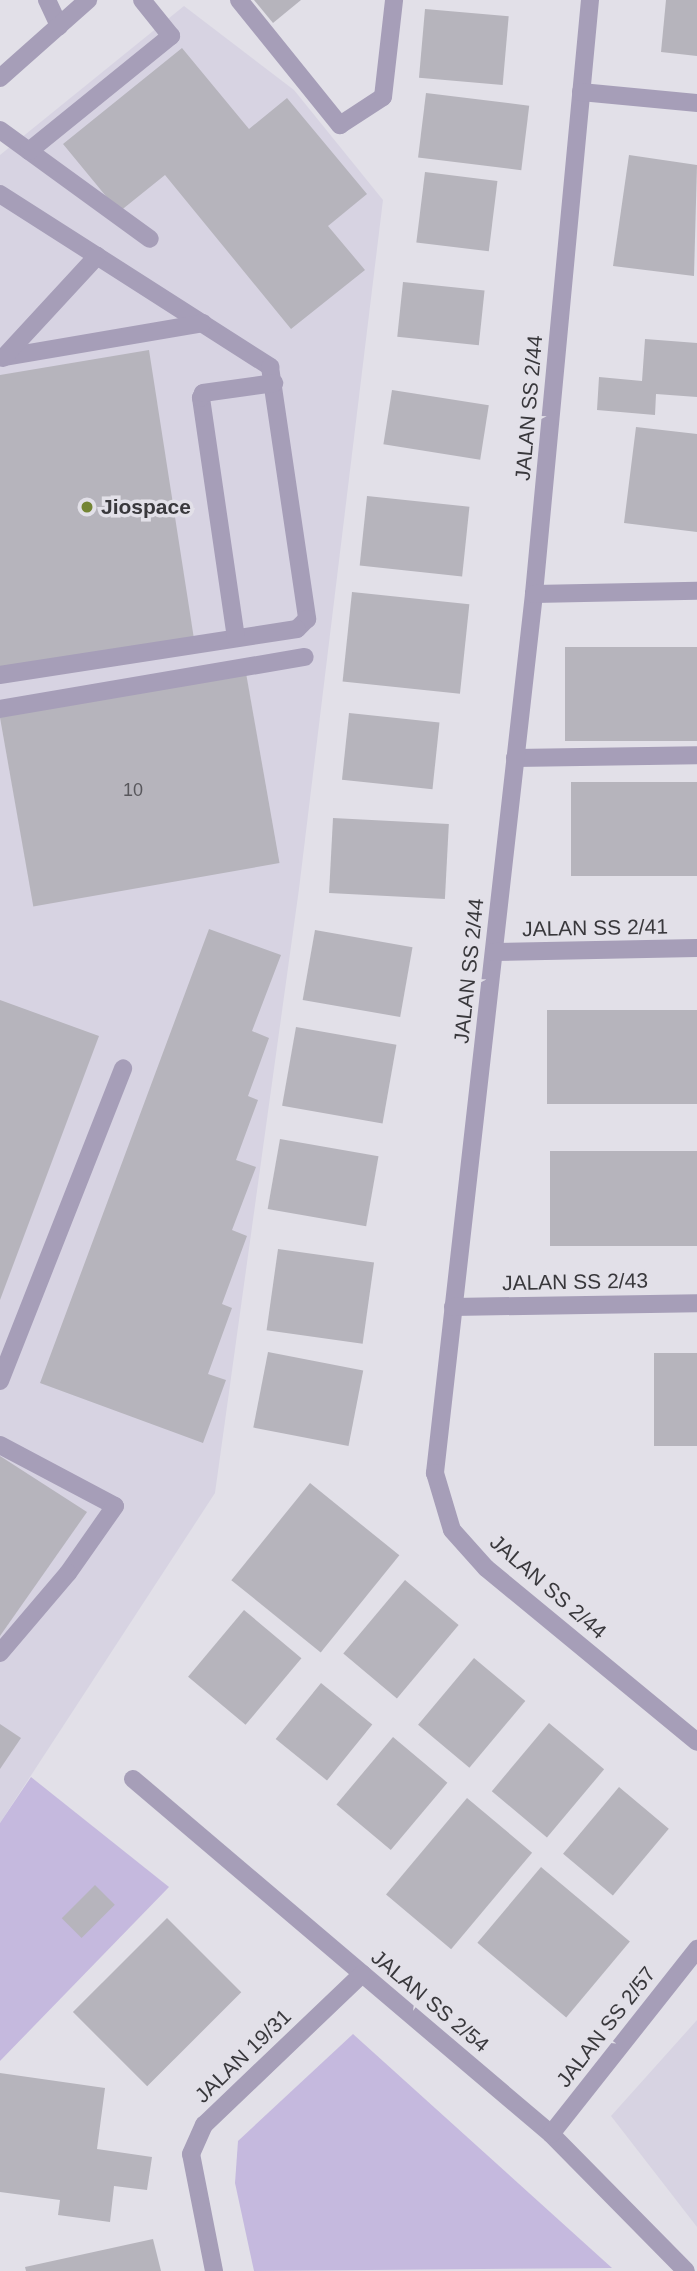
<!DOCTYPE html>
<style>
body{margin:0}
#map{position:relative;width:697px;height:2271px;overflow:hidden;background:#e2e0e8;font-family:Arial,sans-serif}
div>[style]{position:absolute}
.built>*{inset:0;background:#d7d3e2}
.green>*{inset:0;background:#c5b9de}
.building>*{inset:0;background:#b6b4bc;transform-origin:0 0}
.service>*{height:18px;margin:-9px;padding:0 9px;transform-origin:9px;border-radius:9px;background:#a69eb8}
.minor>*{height:18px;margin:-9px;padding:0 9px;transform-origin:9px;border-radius:9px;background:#a69eb8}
.tertiary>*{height:18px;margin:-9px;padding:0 9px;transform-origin:9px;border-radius:9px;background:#a69eb8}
.dots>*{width:19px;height:19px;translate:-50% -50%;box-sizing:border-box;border:4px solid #e2e0e8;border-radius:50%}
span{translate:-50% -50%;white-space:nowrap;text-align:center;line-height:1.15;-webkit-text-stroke:7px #e2e0e8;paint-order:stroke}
.number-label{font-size:18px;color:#58575c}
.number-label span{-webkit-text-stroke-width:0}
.street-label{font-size:21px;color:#39383c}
.poi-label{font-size:21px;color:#39383c;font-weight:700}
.left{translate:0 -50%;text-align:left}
</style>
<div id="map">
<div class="built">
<i style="clip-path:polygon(184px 6px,294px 90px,383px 200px,299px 889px,215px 1493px,0 1823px,0 155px)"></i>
<i style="clip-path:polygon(697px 2020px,697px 2227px,611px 2116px)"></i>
</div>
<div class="green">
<i style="clip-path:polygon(31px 1777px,169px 1887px,0 2061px,0 1823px)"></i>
<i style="clip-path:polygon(353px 2034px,612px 2268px,254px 2271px,235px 2183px,238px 2141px)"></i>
</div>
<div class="building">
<i style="clip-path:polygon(254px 0,301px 0,273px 23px)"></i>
<i style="clip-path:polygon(666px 0,697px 0,697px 56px,661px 52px)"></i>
<i style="left:425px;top:9px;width:84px;height:69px;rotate:5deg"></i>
<i style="clip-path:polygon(182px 48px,249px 129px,287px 98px,367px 194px,328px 226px,365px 270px,291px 329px,165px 175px,119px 212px,63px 144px)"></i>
<i style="left:426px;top:93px;width:104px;height:65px;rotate:7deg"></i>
<i style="clip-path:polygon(629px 155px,697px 165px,694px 276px,613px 266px)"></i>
<i style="left:425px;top:172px;width:73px;height:71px;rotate:7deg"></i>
<i style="left:403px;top:282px;width:82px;height:55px;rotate:6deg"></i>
<i style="clip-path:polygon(645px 339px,697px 343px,697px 397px,656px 394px,655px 415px,597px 410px,599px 377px,642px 381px)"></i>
<i style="clip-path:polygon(149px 350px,194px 639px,0 670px,0 375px)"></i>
<i style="left:392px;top:390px;width:98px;height:55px;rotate:9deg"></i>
<i style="clip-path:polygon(636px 427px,697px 434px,697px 532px,624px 523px)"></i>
<i style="left:367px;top:496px;width:103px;height:70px;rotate:6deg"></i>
<i style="left:352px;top:592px;width:118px;height:90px;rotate:6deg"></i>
<i style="left:697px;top:647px;width:94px;height:132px;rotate:90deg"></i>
<i style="left:246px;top:673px;width:193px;height:250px;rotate:80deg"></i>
<i style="left:349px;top:713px;width:91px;height:67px;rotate:6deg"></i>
<i style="left:697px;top:782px;width:94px;height:126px;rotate:90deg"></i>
<i style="left:333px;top:818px;width:116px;height:75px;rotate:3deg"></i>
<i style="clip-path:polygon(209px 929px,281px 955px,252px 1031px,269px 1038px,248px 1096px,258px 1100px,236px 1160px,256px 1167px,232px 1230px,247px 1236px,222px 1304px,232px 1308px,208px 1374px,226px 1380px,203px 1443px,40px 1383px)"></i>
<i style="left:315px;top:930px;width:99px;height:71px;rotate:10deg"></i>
<i style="clip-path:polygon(0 1000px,99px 1036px,0 1300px)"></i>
<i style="left:697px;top:1010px;width:94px;height:150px;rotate:90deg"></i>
<i style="left:296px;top:1027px;width:102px;height:80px;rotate:10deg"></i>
<i style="left:280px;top:1139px;width:100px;height:71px;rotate:10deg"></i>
<i style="left:697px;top:1151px;width:95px;height:147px;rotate:90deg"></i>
<i style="left:278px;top:1249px;width:97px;height:82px;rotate:8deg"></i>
<i style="left:268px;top:1352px;width:97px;height:77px;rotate:11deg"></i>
<i style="left:697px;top:1353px;width:93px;height:43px;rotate:90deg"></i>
<i style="clip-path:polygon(0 1456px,87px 1512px,0 1636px)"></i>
<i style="left:310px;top:1483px;width:115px;height:125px;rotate:39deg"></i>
<i style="left:405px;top:1580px;width:70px;height:96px;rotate:40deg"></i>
<i style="left:244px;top:1610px;width:75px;height:87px;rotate:40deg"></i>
<i style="left:474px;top:1658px;width:67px;height:87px;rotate:40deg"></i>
<i style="left:321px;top:1683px;width:66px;height:72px;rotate:39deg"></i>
<i style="left:549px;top:1723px;width:72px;height:89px;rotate:40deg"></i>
<i style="clip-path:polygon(0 1724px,21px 1738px,0 1769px)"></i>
<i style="left:393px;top:1737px;width:71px;height:88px;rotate:40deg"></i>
<i style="left:619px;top:1787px;width:65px;height:87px;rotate:40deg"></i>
<i style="left:467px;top:1798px;width:85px;height:126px;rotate:40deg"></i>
<i style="left:541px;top:1867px;width:116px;height:99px;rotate:40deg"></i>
<i style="left:95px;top:1885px;width:28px;height:47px;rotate:45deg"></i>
<i style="left:167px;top:1918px;width:105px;height:133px;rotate:45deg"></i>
<i style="clip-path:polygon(0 2073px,105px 2088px,97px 2149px,152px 2157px,147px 2190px,114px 2186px,110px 2222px,58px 2215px,60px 2200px,0 2192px)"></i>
<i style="clip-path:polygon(153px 2239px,161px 2271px,26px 2271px,25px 2267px)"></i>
</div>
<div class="service">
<i style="left:47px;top:0;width:29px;rotate:65deg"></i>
<i style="left:239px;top:0;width:161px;rotate:51.1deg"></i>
<i style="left:340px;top:125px;width:51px;rotate:-33.1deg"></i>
<i style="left:383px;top:97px;width:98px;rotate:-83.5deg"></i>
<i style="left:0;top:130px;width:185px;rotate:36deg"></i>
<i style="left:29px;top:151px;width:183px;rotate:-39deg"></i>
<i style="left:171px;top:36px;width:46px;rotate:-128.9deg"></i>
<i style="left:0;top:194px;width:321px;rotate:32.6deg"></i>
<i style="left:270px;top:367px;width:255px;rotate:81.6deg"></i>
<i style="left:307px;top:619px;width:14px;rotate:135deg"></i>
<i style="left:297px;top:629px;width:301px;rotate:171.2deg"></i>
<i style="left:5px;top:357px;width:201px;rotate:-9.7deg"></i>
<i style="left:3px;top:358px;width:139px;rotate:-47.3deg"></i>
<i style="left:236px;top:638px;width:243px;rotate:-98.3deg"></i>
<i style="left:201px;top:398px;width:5px;rotate:-68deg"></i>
<i style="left:203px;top:393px;width:72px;rotate:-8deg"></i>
<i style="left:0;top:709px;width:309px;rotate:-9.7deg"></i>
<i style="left:515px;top:758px;width:182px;rotate:-0.9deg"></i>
<i style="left:0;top:1381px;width:336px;rotate:-68.5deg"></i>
<i style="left:0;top:1445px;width:130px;rotate:27.9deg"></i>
<i style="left:115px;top:1506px;width:82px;rotate:125deg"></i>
<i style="left:68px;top:1573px;width:105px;rotate:130.4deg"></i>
</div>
<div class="minor">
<i style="left:590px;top:0;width:597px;rotate:95.39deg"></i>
<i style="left:534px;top:594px;width:885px;rotate:96.43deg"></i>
<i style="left:435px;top:1473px;width:59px;rotate:73.4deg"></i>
<i style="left:452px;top:1530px;width:51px;rotate:48.2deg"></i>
<i style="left:486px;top:1568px;width:273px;rotate:39.5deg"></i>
<i style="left:581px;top:92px;width:117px;rotate:5.4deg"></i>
<i style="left:534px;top:594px;width:163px;rotate:-1.1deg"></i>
<i style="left:494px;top:952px;width:203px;rotate:-1.1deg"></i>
<i style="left:453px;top:1307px;width:244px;rotate:-0.9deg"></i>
<i style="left:133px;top:1779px;width:548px;rotate:40.34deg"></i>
<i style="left:551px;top:2134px;width:192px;rotate:45.4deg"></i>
<i style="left:551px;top:2134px;width:236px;rotate:-51.7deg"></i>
<i style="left:214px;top:2271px;width:119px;rotate:-101.1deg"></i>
<i style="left:191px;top:2154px;width:32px;rotate:-66deg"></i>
<i style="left:204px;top:2125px;width:219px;rotate:-43.7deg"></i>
</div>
<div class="tertiary">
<i style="left:0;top:78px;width:118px;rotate:-41.6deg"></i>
</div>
<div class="dots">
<i style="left:87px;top:507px;background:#748534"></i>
</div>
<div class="number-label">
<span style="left:133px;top:790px">10</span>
</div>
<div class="street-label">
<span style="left:529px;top:408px;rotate:-85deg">JALAN SS 2/44</span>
<span style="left:595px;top:928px;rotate:-1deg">JALAN SS 2/41</span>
<span style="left:469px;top:971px;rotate:-84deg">JALAN SS 2/44</span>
<span style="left:575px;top:1282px;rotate:-1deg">JALAN SS 2/43</span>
<span style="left:548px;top:1587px;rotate:41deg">JALAN SS 2/44</span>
<span style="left:430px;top:2001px;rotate:40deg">JALAN SS 2/54</span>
<span style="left:606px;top:2027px;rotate:-52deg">JALAN SS 2/57</span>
<span style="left:243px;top:2056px;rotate:-44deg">JALAN 19/31</span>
</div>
<div class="poi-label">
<span class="left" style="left:101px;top:507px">Jiospace</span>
</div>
</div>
